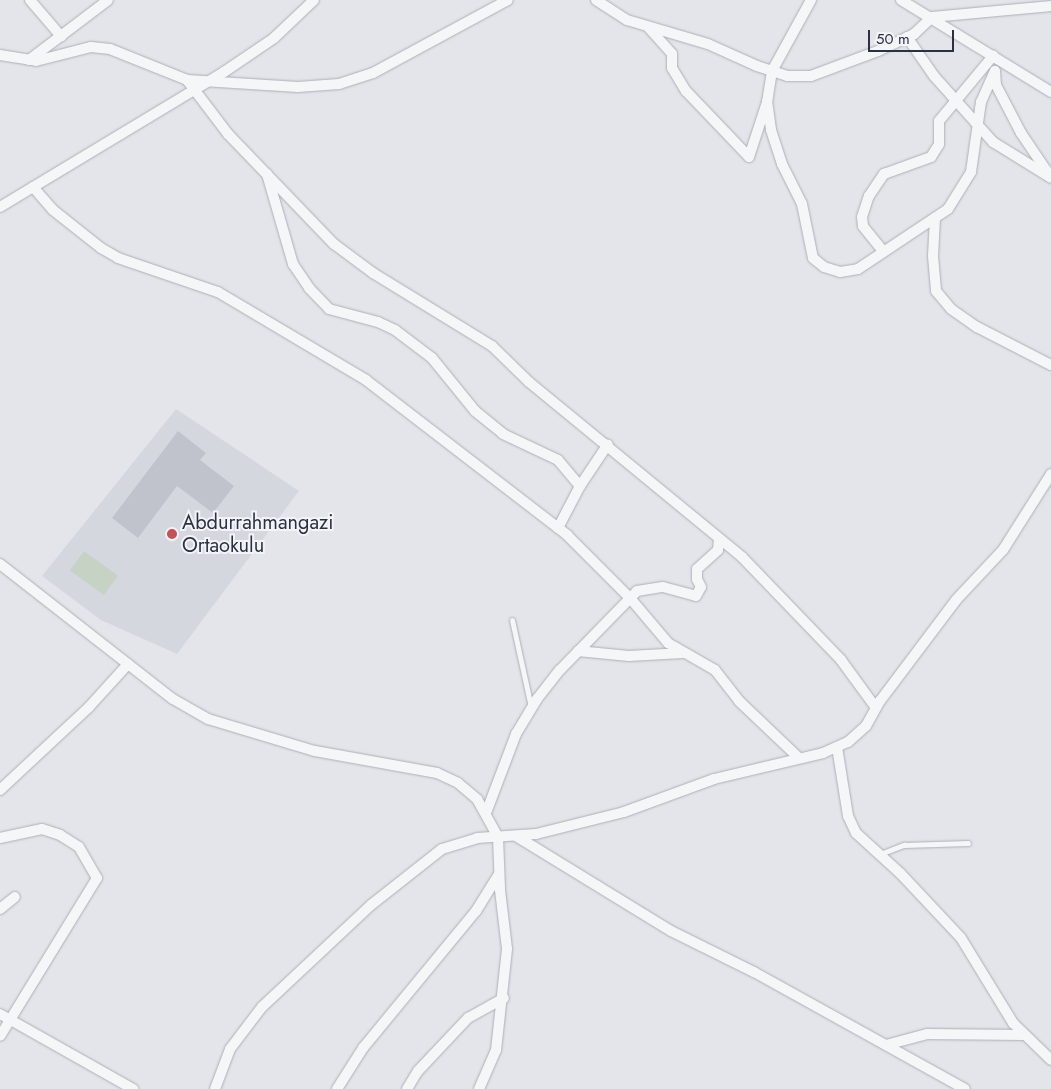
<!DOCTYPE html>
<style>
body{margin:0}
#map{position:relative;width:1051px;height:1089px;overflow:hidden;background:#e3e5ea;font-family:Jost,sans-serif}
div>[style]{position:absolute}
.built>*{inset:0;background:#d5d7df}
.green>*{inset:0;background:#c6d3c4;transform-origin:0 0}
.building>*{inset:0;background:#c0c3cc}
.roads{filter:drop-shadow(0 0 1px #acafb7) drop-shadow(0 0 1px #acafb7)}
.service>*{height:5px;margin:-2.5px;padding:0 2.5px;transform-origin:2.5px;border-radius:2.5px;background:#f5f6f8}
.minor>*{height:10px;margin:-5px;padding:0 5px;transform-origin:5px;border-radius:5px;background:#f5f6f8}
.dots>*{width:14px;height:14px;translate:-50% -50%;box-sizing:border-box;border:2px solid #f2f4f7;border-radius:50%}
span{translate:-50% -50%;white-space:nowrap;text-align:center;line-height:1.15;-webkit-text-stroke:4px #f2f4f7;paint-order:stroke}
.poi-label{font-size:20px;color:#2c3141}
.left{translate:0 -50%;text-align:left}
.scale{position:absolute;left:868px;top:30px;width:86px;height:22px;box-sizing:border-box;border:2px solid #2c3141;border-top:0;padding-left:6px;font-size:15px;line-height:18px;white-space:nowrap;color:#2c3141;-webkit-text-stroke:4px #f2f4f7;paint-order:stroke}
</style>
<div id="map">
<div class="built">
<i style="clip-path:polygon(176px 409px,299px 491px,177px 654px,101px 620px,42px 576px)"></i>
</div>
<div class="green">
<i style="left:84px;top:551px;width:42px;height:24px;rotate:36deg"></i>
</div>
<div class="building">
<i style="clip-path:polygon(178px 431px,206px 453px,200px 460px,234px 486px,213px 513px,177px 486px,138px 538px,112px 518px)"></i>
</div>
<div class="roads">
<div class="service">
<i style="left:512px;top:620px;width:89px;rotate:77.7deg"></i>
<i style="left:880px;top:854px;width:26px;rotate:-21deg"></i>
<i style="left:904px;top:845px;width:64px;rotate:-1.8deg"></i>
</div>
<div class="minor">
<i style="left:30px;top:0;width:48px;rotate:49.3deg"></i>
<i style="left:596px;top:0;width:37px;rotate:33deg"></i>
<i style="left:627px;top:20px;width:84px;rotate:16.5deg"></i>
<i style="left:708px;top:44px;width:54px;rotate:24.2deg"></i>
<i style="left:757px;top:66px;width:32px;rotate:18deg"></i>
<i style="left:787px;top:76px;width:24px"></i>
<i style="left:811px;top:76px;width:72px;rotate:-20.5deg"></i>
<i style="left:878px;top:51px;width:40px;rotate:-25deg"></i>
<i style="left:914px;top:34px;width:25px;rotate:-43deg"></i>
<i style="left:932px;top:17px;width:120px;rotate:-5.3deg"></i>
<i style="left:811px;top:0;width:81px;rotate:118.8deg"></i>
<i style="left:772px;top:71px;width:30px;rotate:99deg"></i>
<i style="left:767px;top:101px;width:29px;rotate:82deg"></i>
<i style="left:771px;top:130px;width:36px;rotate:72deg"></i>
<i style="left:782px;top:164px;width:45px;rotate:63.4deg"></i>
<i style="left:802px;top:204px;width:55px;rotate:78.5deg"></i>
<i style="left:813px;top:258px;width:14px;rotate:39deg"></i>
<i style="left:824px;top:267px;width:17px;rotate:17deg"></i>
<i style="left:840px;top:272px;width:18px;rotate:-9deg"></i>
<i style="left:858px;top:269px;width:108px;rotate:-33.7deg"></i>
<i style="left:948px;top:209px;width:44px;rotate:-58.1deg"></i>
<i style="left:971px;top:172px;width:71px;rotate:-81.9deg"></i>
<i style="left:981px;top:102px;width:34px;rotate:-66deg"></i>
<i style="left:901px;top:0;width:176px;rotate:31.5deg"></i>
<i style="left:648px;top:27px;width:36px;rotate:48deg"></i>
<i style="left:672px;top:54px;width:14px;rotate:90deg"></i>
<i style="left:672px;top:68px;width:27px;rotate:59deg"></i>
<i style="left:686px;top:91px;width:91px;rotate:46.3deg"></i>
<i style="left:749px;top:157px;width:55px;rotate:-71.9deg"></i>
<i style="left:907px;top:37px;width:47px;rotate:55.3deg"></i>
<i style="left:934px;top:76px;width:89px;rotate:48.2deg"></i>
<i style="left:993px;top:142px;width:68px;rotate:31.8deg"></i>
<i style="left:0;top:55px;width:36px;rotate:9deg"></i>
<i style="left:36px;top:61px;width:57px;rotate:-14.3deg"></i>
<i style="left:91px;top:47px;width:19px;rotate:6deg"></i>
<i style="left:110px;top:49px;width:83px;rotate:21.9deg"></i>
<i style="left:187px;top:80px;width:111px;rotate:3.6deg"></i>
<i style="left:298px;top:87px;width:41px;rotate:-4.2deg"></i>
<i style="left:339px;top:84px;width:36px;rotate:-18deg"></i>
<i style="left:373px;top:73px;width:153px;rotate:-28.4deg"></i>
<i style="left:29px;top:60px;width:99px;rotate:-37.2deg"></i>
<i style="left:995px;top:71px;width:14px;rotate:86deg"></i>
<i style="left:996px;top:85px;width:54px;rotate:62.5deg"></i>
<i style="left:1021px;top:133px;width:52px;rotate:56deg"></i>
<i style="left:187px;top:80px;width:68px;rotate:52.8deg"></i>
<i style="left:228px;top:134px;width:153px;rotate:46.1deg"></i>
<i style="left:334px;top:244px;width:49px;rotate:36.6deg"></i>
<i style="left:373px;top:273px;width:140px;rotate:31.5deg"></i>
<i style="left:492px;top:346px;width:52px;rotate:44.2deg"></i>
<i style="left:529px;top:382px;width:276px;rotate:39.4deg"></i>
<i style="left:742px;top:557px;width:143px;rotate:46.1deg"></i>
<i style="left:841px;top:660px;width:59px;rotate:53.9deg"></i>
<i style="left:267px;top:174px;width:94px;rotate:73.9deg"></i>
<i style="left:293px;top:264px;width:29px;rotate:56deg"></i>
<i style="left:309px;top:288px;width:29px;rotate:46deg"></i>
<i style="left:329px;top:309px;width:51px;rotate:14.9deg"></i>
<i style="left:378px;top:322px;width:19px;rotate:25deg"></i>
<i style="left:395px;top:330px;width:46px;rotate:37.1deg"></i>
<i style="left:432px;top:358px;width:68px;rotate:50.9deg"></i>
<i style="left:475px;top:411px;width:36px;rotate:39deg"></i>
<i style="left:503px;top:434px;width:61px;rotate:25.3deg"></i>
<i style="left:558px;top:460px;width:34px;rotate:50deg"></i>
<i style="left:33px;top:187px;width:30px;rotate:49deg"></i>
<i style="left:53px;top:210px;width:61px;rotate:38.4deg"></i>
<i style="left:101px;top:248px;width:20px;rotate:30deg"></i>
<i style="left:118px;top:258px;width:106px;rotate:18.8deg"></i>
<i style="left:218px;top:292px;width:172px;rotate:30.7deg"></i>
<i style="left:366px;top:380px;width:254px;rotate:37.6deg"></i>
<i style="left:567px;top:535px;width:89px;rotate:45deg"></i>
<i style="left:630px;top:598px;width:59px;rotate:49.8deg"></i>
<i style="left:668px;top:643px;width:54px;rotate:29.9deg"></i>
<i style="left:715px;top:670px;width:39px;rotate:52deg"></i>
<i style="left:739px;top:701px;width:81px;rotate:43.5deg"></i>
<i style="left:0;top:207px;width:262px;rotate:-31.1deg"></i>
<i style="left:224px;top:72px;width:60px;rotate:-34.2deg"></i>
<i style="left:274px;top:38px;width:55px;rotate:-43.5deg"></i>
<i style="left:935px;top:218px;width:38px;rotate:93deg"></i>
<i style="left:933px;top:256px;width:35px;rotate:85deg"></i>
<i style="left:936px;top:291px;width:23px;rotate:50deg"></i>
<i style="left:951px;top:309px;width:32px;rotate:35deg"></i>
<i style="left:977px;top:327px;width:83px;rotate:27.2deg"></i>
<i style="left:883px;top:251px;width:32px;rotate:-129deg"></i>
<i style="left:863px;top:226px;width:9px;rotate:-96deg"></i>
<i style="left:862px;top:217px;width:22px;rotate:-72deg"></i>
<i style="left:869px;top:196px;width:27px;rotate:-56deg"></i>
<i style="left:884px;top:174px;width:50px;rotate:-19.9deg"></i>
<i style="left:931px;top:157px;width:15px;rotate:-58deg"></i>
<i style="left:939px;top:144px;width:23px;rotate:-90deg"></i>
<i style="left:939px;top:121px;width:85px;rotate:-50.3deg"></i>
<i style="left:558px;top:528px;width:47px;rotate:-62.4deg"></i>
<i style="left:580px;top:486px;width:50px;rotate:-56.3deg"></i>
<i style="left:0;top:564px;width:219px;rotate:38deg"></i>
<i style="left:173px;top:699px;width:40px;rotate:29.7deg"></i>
<i style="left:208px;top:719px;width:112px;rotate:16.7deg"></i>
<i style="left:315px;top:751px;width:124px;rotate:10.2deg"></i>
<i style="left:437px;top:773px;width:23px;rotate:25deg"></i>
<i style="left:458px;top:783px;width:25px;rotate:40deg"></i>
<i style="left:477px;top:799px;width:43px;rotate:61.1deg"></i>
<i style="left:498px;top:837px;width:53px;rotate:87.8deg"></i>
<i style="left:500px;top:890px;width:59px;rotate:83.2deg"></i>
<i style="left:507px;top:949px;width:102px;rotate:96.2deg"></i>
<i style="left:496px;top:1050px;width:43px;rotate:113.6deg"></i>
<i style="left:578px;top:651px;width:51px;rotate:5.6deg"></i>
<i style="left:629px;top:656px;width:54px;rotate:-3.2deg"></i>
<i style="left:837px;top:747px;width:70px;rotate:80.9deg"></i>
<i style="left:848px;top:816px;width:19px;rotate:65deg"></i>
<i style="left:856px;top:833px;width:59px;rotate:42.3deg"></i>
<i style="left:900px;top:873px;width:89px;rotate:46.8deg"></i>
<i style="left:961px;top:938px;width:100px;rotate:58.5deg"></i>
<i style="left:1013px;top:1023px;width:53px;rotate:44.2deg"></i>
<i style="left:0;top:790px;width:122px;rotate:-43deg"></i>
<i style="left:89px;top:707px;width:58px;rotate:-47.8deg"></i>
<i style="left:486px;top:813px;width:85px;rotate:-69.2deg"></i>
<i style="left:516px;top:734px;width:41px;rotate:-59deg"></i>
<i style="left:537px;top:699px;width:37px;rotate:-52deg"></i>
<i style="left:560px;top:670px;width:110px;rotate:-45.7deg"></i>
<i style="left:637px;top:591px;width:26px;rotate:-9deg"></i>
<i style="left:663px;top:587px;width:34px;rotate:15deg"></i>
<i style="left:696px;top:596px;width:10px;rotate:-61deg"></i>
<i style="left:701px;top:587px;width:9px;rotate:-117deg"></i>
<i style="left:697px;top:579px;width:10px;rotate:-90deg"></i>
<i style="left:697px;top:569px;width:28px;rotate:-42deg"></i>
<i style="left:718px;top:550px;width:11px;rotate:-85deg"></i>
<i style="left:516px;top:836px;width:182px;rotate:31.5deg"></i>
<i style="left:671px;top:931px;width:93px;rotate:26.3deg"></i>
<i style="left:754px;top:972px;width:241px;rotate:29deg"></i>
<i style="left:0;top:838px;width:43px;rotate:-12.1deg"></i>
<i style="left:42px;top:829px;width:19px;rotate:18deg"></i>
<i style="left:60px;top:835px;width:22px;rotate:32deg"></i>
<i style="left:79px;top:847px;width:36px;rotate:60deg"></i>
<i style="left:97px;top:878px;width:185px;rotate:121.5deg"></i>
<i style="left:0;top:909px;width:19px;rotate:-39deg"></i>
<i style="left:0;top:1014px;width:153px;rotate:29.4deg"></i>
<i style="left:886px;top:1045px;width:42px;rotate:-15deg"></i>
<i style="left:927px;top:1034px;width:96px;rotate:0.6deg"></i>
<i style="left:215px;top:1089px;width:43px;rotate:-69.4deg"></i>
<i style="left:230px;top:1049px;width:53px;rotate:-52.7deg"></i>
<i style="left:262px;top:1007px;width:149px;rotate:-43.1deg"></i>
<i style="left:371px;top:905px;width:90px;rotate:-38.3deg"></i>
<i style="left:442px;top:849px;width:37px;rotate:-17deg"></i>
<i style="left:477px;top:838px;width:59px;rotate:-3.9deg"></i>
<i style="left:536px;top:834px;width:91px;rotate:-14deg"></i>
<i style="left:624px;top:812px;width:96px;rotate:-20.1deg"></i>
<i style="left:714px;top:779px;width:112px;rotate:-13.4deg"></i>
<i style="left:823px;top:753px;width:27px;rotate:-24deg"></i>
<i style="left:848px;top:742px;width:24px;rotate:-42deg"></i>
<i style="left:866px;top:726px;width:29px;rotate:-61deg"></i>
<i style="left:880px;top:701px;width:126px;rotate:-53deg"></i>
<i style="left:956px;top:600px;width:69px;rotate:-46.8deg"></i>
<i style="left:1003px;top:550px;width:90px;rotate:-57.7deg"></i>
<i style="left:337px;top:1089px;width:49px;rotate:-57.6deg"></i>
<i style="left:363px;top:1048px;width:178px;rotate:-50.5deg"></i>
<i style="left:476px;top:911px;width:44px;rotate:-58.1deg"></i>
<i style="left:407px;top:1089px;width:21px;rotate:-59deg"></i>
<i style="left:418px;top:1071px;width:73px;rotate:-46.7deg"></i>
<i style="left:468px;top:1018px;width:41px;rotate:-29.1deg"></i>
</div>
</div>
<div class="dots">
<i style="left:172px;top:534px;background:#c55156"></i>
</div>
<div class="poi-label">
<span class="left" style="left:182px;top:534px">Abdurrahmangazi<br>Ortaokulu</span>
</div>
<div class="scale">50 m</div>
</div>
